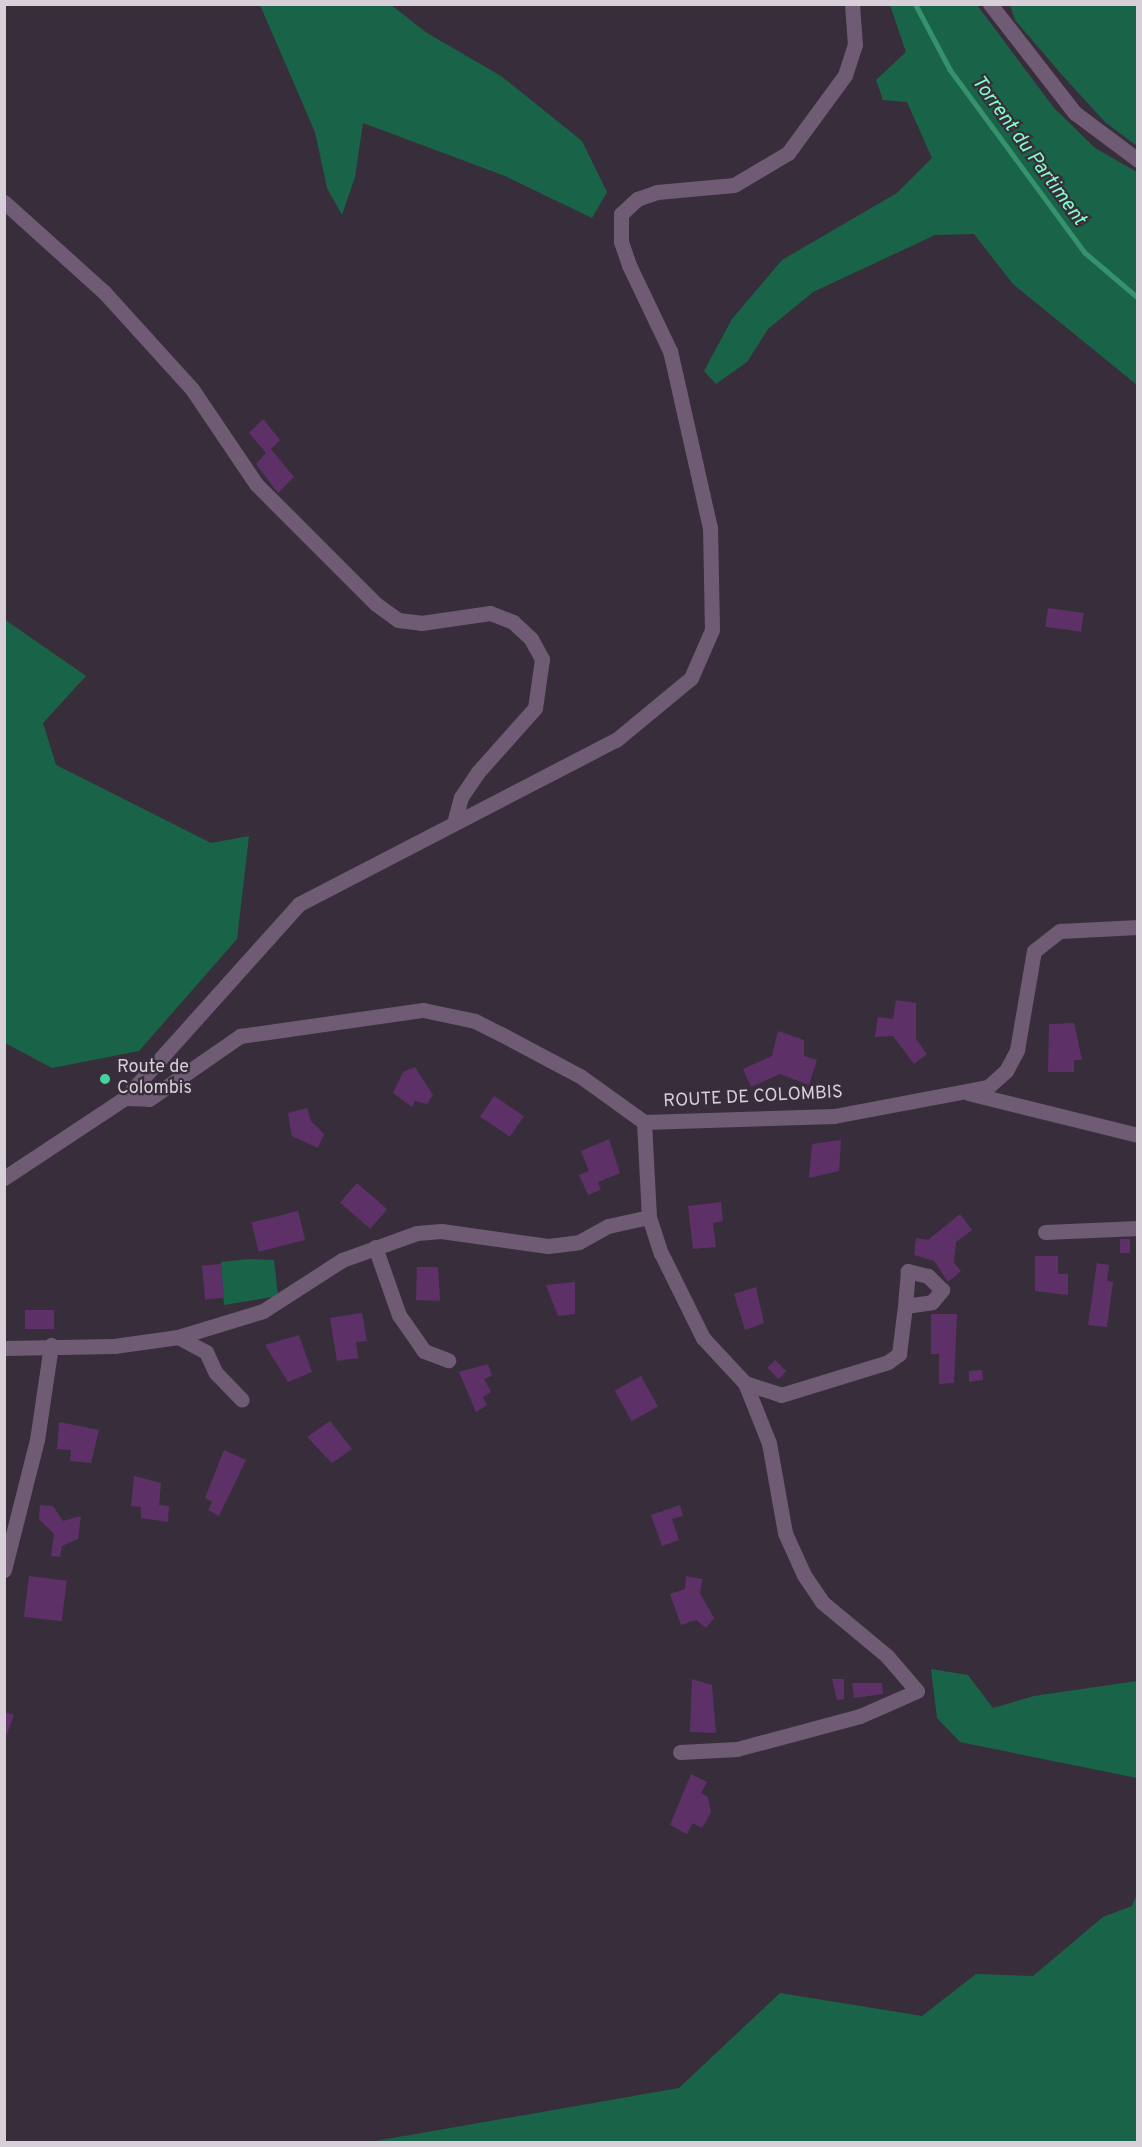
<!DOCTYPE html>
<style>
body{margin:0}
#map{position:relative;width:1142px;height:2147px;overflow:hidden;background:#382e3b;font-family:Overpass,sans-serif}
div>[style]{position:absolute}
.green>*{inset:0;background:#196448}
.stream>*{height:5px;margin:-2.5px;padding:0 2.5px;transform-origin:2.5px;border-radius:2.5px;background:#36916d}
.building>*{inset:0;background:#5d3168;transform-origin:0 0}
.minor>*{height:15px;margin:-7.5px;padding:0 7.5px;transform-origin:7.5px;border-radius:7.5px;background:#6f5b74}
.tertiary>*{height:15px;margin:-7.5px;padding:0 7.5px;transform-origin:7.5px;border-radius:7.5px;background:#6f5b74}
.dots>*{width:16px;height:16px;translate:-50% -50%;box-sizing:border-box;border:3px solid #382e3b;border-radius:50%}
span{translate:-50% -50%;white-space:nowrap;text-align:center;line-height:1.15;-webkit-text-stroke:4.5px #382e3b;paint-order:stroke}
.poi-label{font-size:18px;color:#d7d0d9}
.left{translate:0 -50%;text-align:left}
.street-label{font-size:18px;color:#d7d0d9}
.water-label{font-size:20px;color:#83fcc8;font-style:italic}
.frame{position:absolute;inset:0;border:6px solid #d7d0d9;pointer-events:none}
</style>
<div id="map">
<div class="green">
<i style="clip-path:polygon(260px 5px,391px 5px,427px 33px,501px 76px,582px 141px,607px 192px,592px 218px,505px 176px,363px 123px,355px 177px,342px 215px,327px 188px,315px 132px)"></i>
<i style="clip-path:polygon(890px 5px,977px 5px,1054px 108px,1095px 148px,1137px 172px,1137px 385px,1013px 284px,974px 234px,935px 235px,813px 292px,768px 329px,747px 362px,716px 384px,704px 371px,732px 319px,782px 260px,897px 193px,932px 158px,907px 102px,883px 100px,876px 80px,906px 52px)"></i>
<i style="clip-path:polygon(1010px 5px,1137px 5px,1137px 146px,1105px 122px,1063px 76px,1015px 20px)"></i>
<i style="clip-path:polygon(4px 619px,86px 676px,43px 723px,56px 765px,211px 843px,249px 836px,237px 939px,139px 1051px,52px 1068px,5px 1043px)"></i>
<i style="clip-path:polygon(249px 1259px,274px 1260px,278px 1296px,224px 1305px,221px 1262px)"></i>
<i style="clip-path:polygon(931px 1669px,968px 1675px,993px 1708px,1034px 1696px,1137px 1681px,1137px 1778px,960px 1742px,937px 1718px)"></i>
<i style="clip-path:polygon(1137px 1894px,1137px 2142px,370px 2142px,679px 2088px,780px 1993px,922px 2016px,976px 1974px,1033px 1976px,1103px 1917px,1132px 1906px)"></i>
</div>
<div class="stream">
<i style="left:915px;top:4px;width:75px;rotate:62.1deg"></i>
<i style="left:950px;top:70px;width:226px;rotate:53.6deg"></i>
<i style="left:1084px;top:252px;width:71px;rotate:40.4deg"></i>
</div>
<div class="building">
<i style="clip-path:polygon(263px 419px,280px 440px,271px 449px,294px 477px,278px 493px,256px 464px,266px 453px,249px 433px)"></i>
<i style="left:1048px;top:608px;width:36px;height:19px;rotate:8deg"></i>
<i style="clip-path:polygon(896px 1000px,916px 1003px,916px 1039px,927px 1054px,914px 1064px,893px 1036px,875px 1037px,878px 1017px,893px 1019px)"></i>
<i style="clip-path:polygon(1074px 1023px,1082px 1060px,1074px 1060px,1074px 1072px,1048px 1072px,1049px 1024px)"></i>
<i style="clip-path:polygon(778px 1031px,804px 1040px,804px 1056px,817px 1060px,809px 1085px,780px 1074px,751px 1087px,743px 1069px,772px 1056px)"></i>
<i style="clip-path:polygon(415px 1067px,433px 1095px,427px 1104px,415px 1101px,412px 1107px,393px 1093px,403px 1072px)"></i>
<i style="left:494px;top:1096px;width:36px;height:25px;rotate:34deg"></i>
<i style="clip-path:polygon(307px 1108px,311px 1121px,324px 1134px,318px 1148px,292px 1136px,288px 1113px)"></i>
<i style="clip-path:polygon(609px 1139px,620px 1173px,598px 1182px,601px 1190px,588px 1195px,579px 1175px,589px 1171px,581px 1151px)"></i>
<i style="clip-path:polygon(841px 1140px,839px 1171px,809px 1178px,812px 1144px)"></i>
<i style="left:357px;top:1183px;width:40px;height:26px;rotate:41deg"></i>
<i style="clip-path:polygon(721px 1202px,723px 1221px,713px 1223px,716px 1247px,693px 1249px,688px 1206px)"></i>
<i style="left:298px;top:1211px;width:30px;height:48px;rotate:76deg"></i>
<i style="clip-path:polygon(960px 1214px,972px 1230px,956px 1242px,954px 1263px,961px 1271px,948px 1282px,934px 1261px,914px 1255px,916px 1238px,928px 1240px)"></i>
<i style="left:1120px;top:1239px;width:10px;height:14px"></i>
<i style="clip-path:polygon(1035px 1256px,1058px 1256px,1058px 1274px,1068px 1274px,1068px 1295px,1035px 1291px)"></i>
<i style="clip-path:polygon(1097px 1263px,1109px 1265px,1107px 1281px,1113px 1282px,1107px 1327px,1088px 1325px)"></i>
<i style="left:221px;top:1264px;width:34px;height:19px;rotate:85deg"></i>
<i style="clip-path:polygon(417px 1267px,438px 1267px,440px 1301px,416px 1300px)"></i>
<i style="clip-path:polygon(575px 1282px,575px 1314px,558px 1316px,546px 1285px)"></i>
<i style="clip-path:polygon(756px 1287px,764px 1323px,745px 1330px,734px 1294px)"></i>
<i style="left:54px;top:1310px;width:19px;height:29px;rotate:90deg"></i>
<i style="clip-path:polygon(362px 1313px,367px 1341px,356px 1342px,358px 1358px,337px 1361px,330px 1318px)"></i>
<i style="clip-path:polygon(931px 1314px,957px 1314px,954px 1383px,939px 1384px,939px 1354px,931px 1354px)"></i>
<i style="clip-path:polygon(299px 1335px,312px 1372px,288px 1382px,265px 1345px)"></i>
<i style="left:775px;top:1360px;width:16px;height:11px;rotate:45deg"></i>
<i style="clip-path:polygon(488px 1364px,492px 1376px,484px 1379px,491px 1392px,483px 1397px,487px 1405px,476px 1412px,459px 1372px)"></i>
<i style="clip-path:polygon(982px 1370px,983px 1380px,969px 1382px,969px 1371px)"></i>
<i style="left:641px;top:1376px;width:35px;height:30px;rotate:61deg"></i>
<i style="clip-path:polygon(330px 1421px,352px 1449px,332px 1463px,307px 1437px)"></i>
<i style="clip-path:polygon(59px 1422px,99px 1430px,91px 1463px,70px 1461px,71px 1450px,57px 1449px)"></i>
<i style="clip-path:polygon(224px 1450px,246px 1460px,219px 1516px,208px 1510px,212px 1502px,205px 1498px)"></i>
<i style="clip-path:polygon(134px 1476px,161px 1483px,159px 1505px,169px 1506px,168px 1522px,141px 1518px,141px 1507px,131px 1506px)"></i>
<i style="clip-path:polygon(40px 1505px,53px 1506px,63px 1521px,81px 1516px,78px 1539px,62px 1546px,60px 1557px,51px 1556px,54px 1534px,39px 1519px)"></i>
<i style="clip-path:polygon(680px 1505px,683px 1516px,672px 1519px,679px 1540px,662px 1546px,651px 1515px)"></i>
<i style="left:29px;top:1576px;width:38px;height:41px;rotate:7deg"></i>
<i style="clip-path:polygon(686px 1576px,702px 1579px,700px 1593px,714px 1618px,706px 1628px,696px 1620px,681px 1625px,670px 1594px,685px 1589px)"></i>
<i style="clip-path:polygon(692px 1679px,712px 1685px,716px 1733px,690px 1732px)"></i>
<i style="clip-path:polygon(832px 1679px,844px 1679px,844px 1699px,837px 1700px)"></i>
<i style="clip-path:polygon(852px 1683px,882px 1683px,883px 1694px,854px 1698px)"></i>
<i style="clip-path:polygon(4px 1712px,14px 1715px,5px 1739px,4px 1739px)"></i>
<i style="clip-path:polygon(691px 1774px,707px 1782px,701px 1793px,708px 1797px,711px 1812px,702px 1828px,693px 1823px,687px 1834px,670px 1825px)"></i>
</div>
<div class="minor">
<i style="left:4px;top:202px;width:135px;rotate:42deg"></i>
<i style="left:104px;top:292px;width:131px;rotate:47.8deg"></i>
<i style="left:192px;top:389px;width:115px;rotate:56deg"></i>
<i style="left:256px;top:484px;width:170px;rotate:45deg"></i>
<i style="left:376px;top:604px;width:27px;rotate:36deg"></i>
<i style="left:398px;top:620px;width:23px;rotate:7deg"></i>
<i style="left:421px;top:623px;width:70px;rotate:-8.2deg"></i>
<i style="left:490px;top:613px;width:25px;rotate:21deg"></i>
<i style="left:513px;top:622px;width:25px;rotate:43deg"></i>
<i style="left:531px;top:639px;width:23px;rotate:61deg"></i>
<i style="left:542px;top:659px;width:49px;rotate:98.1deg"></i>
<i style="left:535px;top:708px;width:86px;rotate:131.7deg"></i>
<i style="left:478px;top:772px;width:30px;rotate:124deg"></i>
<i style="left:461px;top:797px;width:23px;rotate:105deg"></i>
<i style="left:968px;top:1093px;width:175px;rotate:13.9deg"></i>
<i style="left:125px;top:1098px;width:24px;rotate:2deg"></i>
<i style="left:149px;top:1099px;width:111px;rotate:-34.7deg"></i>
<i style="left:240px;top:1036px;width:185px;rotate:-8.1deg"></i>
<i style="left:423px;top:1010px;width:53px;rotate:11.9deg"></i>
<i style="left:475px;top:1021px;width:29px;rotate:27deg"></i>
<i style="left:501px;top:1034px;width:89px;rotate:28deg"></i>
<i style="left:580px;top:1076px;width:79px;rotate:35.7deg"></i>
<i style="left:644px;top:1122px;width:190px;rotate:-1.8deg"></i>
<i style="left:834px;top:1116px;width:157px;rotate:-10.7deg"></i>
<i style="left:988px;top:1087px;width:24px;rotate:-42deg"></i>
<i style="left:1006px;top:1071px;width:24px;rotate:-62deg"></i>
<i style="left:1017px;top:1050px;width:100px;rotate:-80.3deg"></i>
<i style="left:1034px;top:951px;width:33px;rotate:-38deg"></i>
<i style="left:1060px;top:931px;width:78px;rotate:-2.9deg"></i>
<i style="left:644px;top:1122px;width:95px;rotate:87deg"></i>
<i style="left:649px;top:1217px;width:38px;rotate:72deg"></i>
<i style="left:661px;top:1253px;width:95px;rotate:63.7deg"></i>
<i style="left:703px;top:1338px;width:62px;rotate:47deg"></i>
<i style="left:745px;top:1383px;width:65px;rotate:68.2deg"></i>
<i style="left:769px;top:1443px;width:91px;rotate:79.9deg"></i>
<i style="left:785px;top:1533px;width:46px;rotate:65.7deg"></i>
<i style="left:804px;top:1575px;width:32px;rotate:56deg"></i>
<i style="left:822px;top:1602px;width:85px;rotate:39.7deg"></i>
<i style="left:887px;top:1656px;width:46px;rotate:49.4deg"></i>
<i style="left:917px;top:1691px;width:62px;rotate:156.3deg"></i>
<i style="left:860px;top:1716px;width:127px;rotate:165deg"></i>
<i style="left:737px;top:1749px;width:57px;rotate:177deg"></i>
<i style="left:1045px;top:1232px;width:93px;rotate:-2.5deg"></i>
<i style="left:375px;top:1247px;width:72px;rotate:70.6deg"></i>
<i style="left:399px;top:1315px;width:44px;rotate:55.2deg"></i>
<i style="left:424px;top:1351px;width:26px;rotate:21deg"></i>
<i style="left:178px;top:1337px;width:32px;rotate:28deg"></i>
<i style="left:206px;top:1352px;width:23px;rotate:65deg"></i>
<i style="left:216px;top:1373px;width:37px;rotate:46deg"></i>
<i style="left:4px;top:1348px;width:110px;rotate:-1deg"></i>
<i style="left:114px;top:1346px;width:65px;rotate:-8deg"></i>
<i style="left:178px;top:1337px;width:89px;rotate:-17deg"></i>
<i style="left:263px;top:1311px;width:94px;rotate:-32.8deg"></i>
<i style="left:342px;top:1260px;width:80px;rotate:-19.8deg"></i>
<i style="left:417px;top:1233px;width:24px;rotate:-5deg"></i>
<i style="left:441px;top:1231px;width:108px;rotate:8deg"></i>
<i style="left:548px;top:1246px;width:31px;rotate:-7deg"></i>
<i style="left:579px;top:1242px;width:33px;rotate:-29deg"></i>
<i style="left:608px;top:1226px;width:42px;rotate:-12.4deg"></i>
<i style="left:745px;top:1383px;width:38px;rotate:18deg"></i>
<i style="left:781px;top:1395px;width:112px;rotate:-17.1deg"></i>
<i style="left:888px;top:1362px;width:14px;rotate:-36deg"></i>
<i style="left:899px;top:1354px;width:48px;rotate:-82.9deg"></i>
<i style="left:905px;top:1306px;width:27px;rotate:-8deg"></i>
<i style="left:932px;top:1302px;width:16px;rotate:-50deg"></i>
<i style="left:942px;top:1290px;width:20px;rotate:-135deg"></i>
<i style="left:928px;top:1276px;width:21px;rotate:-166deg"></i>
<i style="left:908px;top:1271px;width:35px;rotate:95deg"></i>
<i style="left:4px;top:1570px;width:134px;rotate:-75.8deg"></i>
<i style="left:37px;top:1440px;width:96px;rotate:-81.6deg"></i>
</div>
<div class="tertiary">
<i style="left:990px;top:4px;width:138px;rotate:52.1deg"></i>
<i style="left:1075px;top:113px;width:79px;rotate:36.7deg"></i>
<i style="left:4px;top:1178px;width:145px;rotate:-33.5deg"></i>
<i style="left:125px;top:1098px;width:261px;rotate:-48.1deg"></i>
<i style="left:299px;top:904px;width:357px;rotate:-27.4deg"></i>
<i style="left:616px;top:740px;width:97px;rotate:-39.6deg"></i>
<i style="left:691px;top:678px;width:52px;rotate:-66.4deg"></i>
<i style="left:712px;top:630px;width:102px;rotate:-91.1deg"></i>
<i style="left:710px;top:528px;width:181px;rotate:-102.7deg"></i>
<i style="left:670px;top:351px;width:95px;rotate:-115.5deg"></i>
<i style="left:629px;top:265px;width:24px;rotate:-109deg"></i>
<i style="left:621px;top:242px;width:28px;rotate:-90deg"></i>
<i style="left:621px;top:214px;width:22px;rotate:-43deg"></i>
<i style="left:637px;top:199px;width:21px;rotate:-19deg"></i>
<i style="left:657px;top:192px;width:77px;rotate:-5.2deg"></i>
<i style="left:734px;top:185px;width:63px;rotate:-30.7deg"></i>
<i style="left:788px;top:153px;width:97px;rotate:-53.8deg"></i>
<i style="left:845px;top:75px;width:32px;rotate:-72deg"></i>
<i style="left:855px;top:45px;width:41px;rotate:-94.2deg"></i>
</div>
<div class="dots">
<i style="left:105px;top:1079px;background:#46d49e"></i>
</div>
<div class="poi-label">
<span class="left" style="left:117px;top:1079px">Route de<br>Colombis</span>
</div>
<div class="street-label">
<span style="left:753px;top:1098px;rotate:-3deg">ROUTE DE COLOMBIS</span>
</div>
<div class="water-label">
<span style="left:1028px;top:151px;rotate:54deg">Torrent du Partiment</span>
</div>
<div class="frame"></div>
</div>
